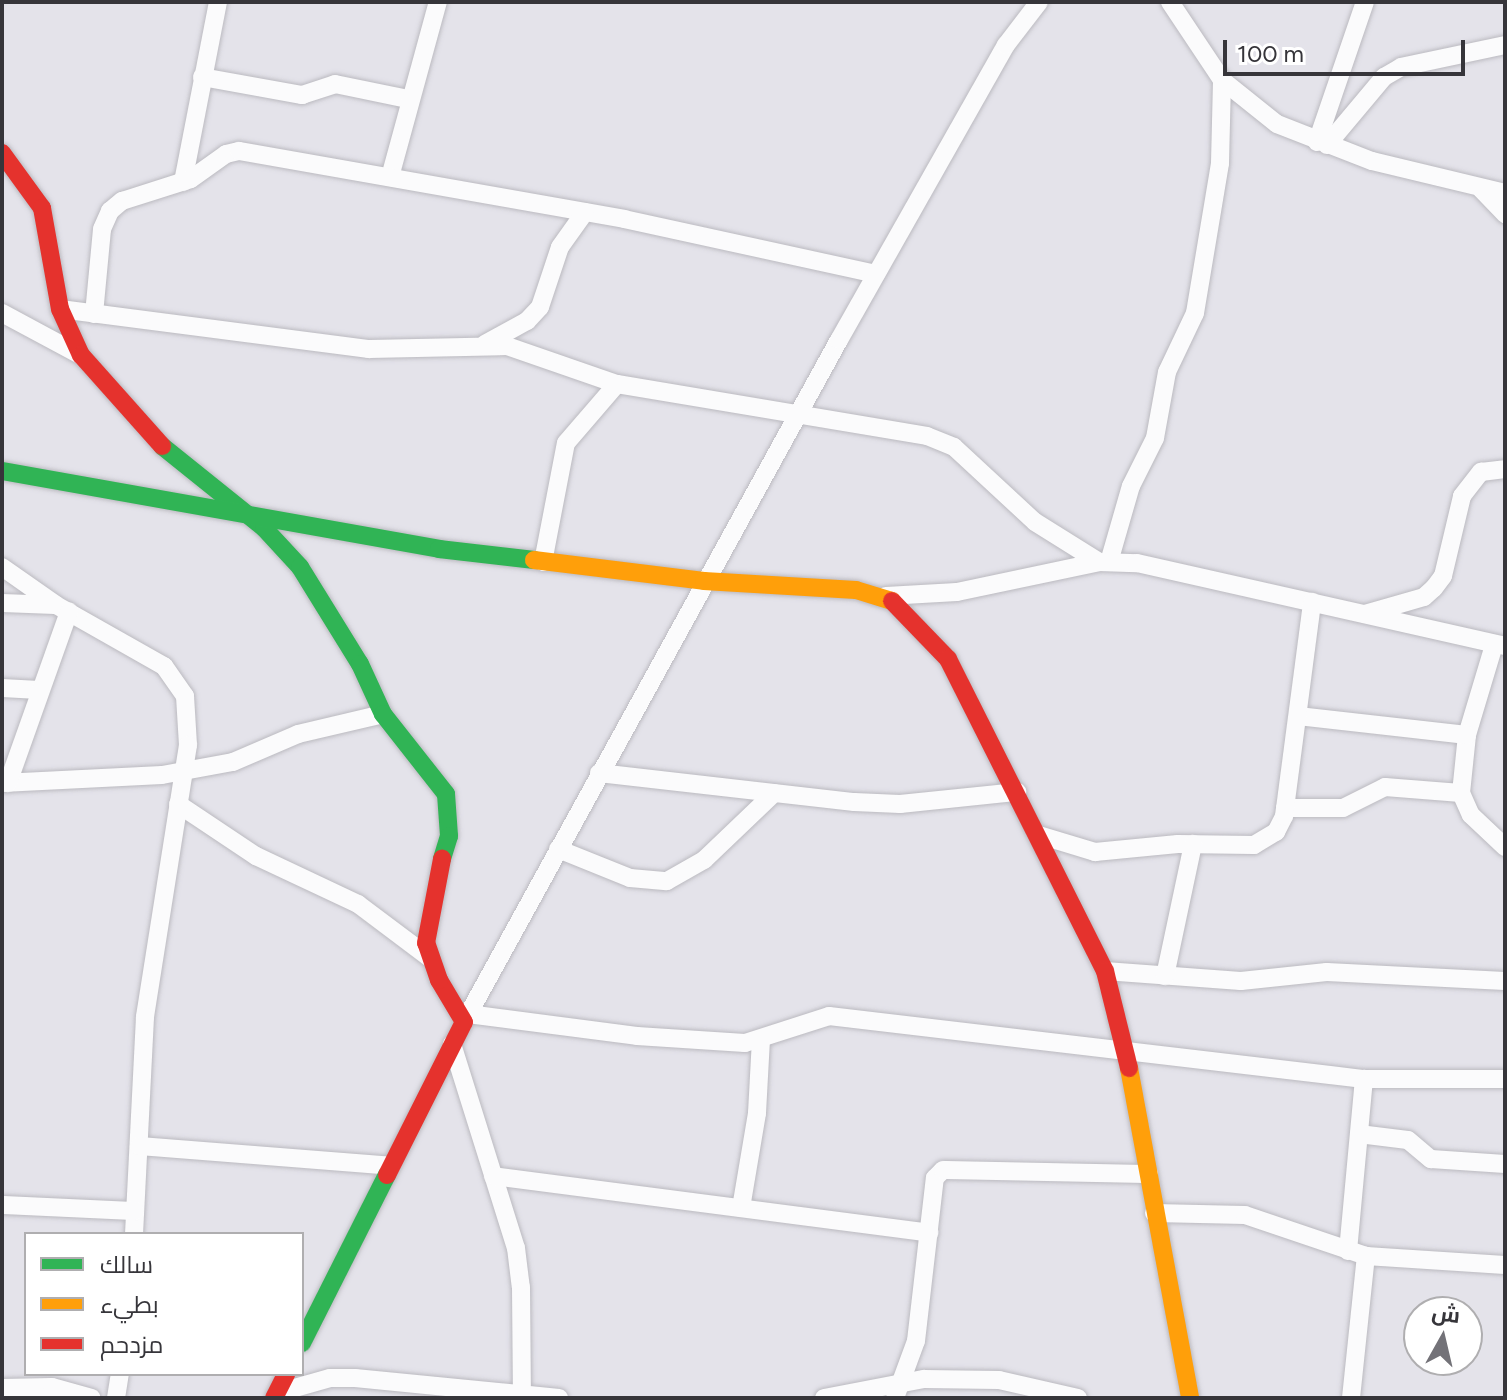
<!DOCTYPE html>
<meta charset="utf-8">
<style>
body{margin:0}
#map{position:relative;width:1507px;height:1400px;overflow:hidden;background:#e4e3ea;font-family:Figtree,Cairo,sans-serif}
div>[style]{position:absolute}
.roads{filter:drop-shadow(0 0 2px #bbbac0) drop-shadow(0 0 2px #bbbac0)}
.street>*{height:18px;margin:-9px;padding:0 9px;transform-origin:9px;border-radius:9px;background:#fbfbfc}
.fast>*{height:18px;margin:-9px;padding:0 9px;transform-origin:9px;border-radius:9px;background:#30b455}
.slow>*{height:18px;margin:-9px;padding:0 9px;transform-origin:9px;border-radius:9px;background:#ff9f0a}
.jam>*{height:18px;margin:-9px;padding:0 9px;transform-origin:9px;border-radius:9px;background:#e5322d}
span{translate:-50% -50%;white-space:nowrap;text-align:center;line-height:1.15;-webkit-text-stroke:8px #fff;paint-order:stroke}
.frame{position:absolute;inset:0;border:4px solid #36353a;pointer-events:none}
.legend{position:absolute;left:24px;top:1232px;width:280px;height:144px;box-sizing:border-box;background:#fff;border:2px solid #afaeb0;margin:0;padding:10px 14px;list-style:none;font-size:24px;color:#36353a}
.legend li{display:flex;align-items:center;gap:16px;height:40px}
.legend b{width:40px;border:2px solid #afaeb0}
.north{position:absolute;left:1403px;top:1296px;width:80px;height:80px;box-sizing:border-box;background:#fff;border:2px solid #afaeb0;border-radius:50%;rotate:8deg;font-size:22px;font-weight:700;line-height:32px;text-align:center;color:#36353a}
.north::after{content:'';display:block;margin:auto;width:28px;height:36px;background:#737278;clip-path:polygon(50% 0,100% 100%,50% 72%,0 100%)}
.scale{position:absolute;left:1223px;top:40px;width:242px;height:36px;box-sizing:border-box;border:4px solid #36353a;border-top:0;padding-left:10px;font-size:24px;line-height:28px;white-space:nowrap;color:#36353a;-webkit-text-stroke:6px #fff;paint-order:stroke}
</style>
<div id="map">
<div class="roads">
<div class="street">
<i style="left:1170px;top:2px;width:94px;rotate:56.3deg"></i>
<i style="left:1222px;top:80px;width:70px;rotate:38.7deg"></i>
<i style="left:1277px;top:124px;width:102px;rotate:21.3deg"></i>
<i style="left:1372px;top:161px;width:137px;rotate:13.5deg"></i>
<i style="left:202px;top:77px;width:102px;rotate:10.2deg"></i>
<i style="left:302px;top:95px;width:35px;rotate:-18deg"></i>
<i style="left:335px;top:84px;width:75px;rotate:11.6deg"></i>
<i style="left:1317px;top:142px;width:148px;rotate:-71.1deg"></i>
<i style="left:1327px;top:145px;width:89px;rotate:-50deg"></i>
<i style="left:1384px;top:77px;width:20px;rotate:-30deg"></i>
<i style="left:1401px;top:67px;width:106px;rotate:-11.9deg"></i>
<i style="left:390px;top:177px;width:181px;rotate:-74.7deg"></i>
<i style="left:183px;top:182px;width:183px;rotate:-79deg"></i>
<i style="left:1481px;top:189px;width:35px;rotate:46deg"></i>
<i style="left:60px;top:309px;width:312px;rotate:7.4deg"></i>
<i style="left:369px;top:349px;width:138px;rotate:-1.2deg"></i>
<i style="left:507px;top:346px;width:116px;rotate:19.1deg"></i>
<i style="left:617px;top:384px;width:314px;rotate:9.5deg"></i>
<i style="left:927px;top:436px;width:29px;rotate:22deg"></i>
<i style="left:954px;top:447px;width:110px;rotate:42.8deg"></i>
<i style="left:1035px;top:522px;width:75px;rotate:32deg"></i>
<i style="left:2px;top:313px;width:89px;rotate:28.3deg"></i>
<i style="left:94px;top:314px;width:85px;rotate:-84.6deg"></i>
<i style="left:102px;top:229px;width:20px;rotate:-66deg"></i>
<i style="left:110px;top:211px;width:16px;rotate:-40deg"></i>
<i style="left:122px;top:201px;width:72px;rotate:-17.7deg"></i>
<i style="left:191px;top:179px;width:43px;rotate:-35.5deg"></i>
<i style="left:226px;top:154px;width:13px;rotate:-13deg"></i>
<i style="left:239px;top:151px;width:391px;rotate:10deg"></i>
<i style="left:624px;top:219px;width:258px;rotate:12.3deg"></i>
<i style="left:485px;top:344px;width:48px;rotate:-28.7deg"></i>
<i style="left:527px;top:321px;width:19px;rotate:-47deg"></i>
<i style="left:540px;top:307px;width:63px;rotate:-71.6deg"></i>
<i style="left:560px;top:247px;width:43px;rotate:-54.5deg"></i>
<i style="left:543px;top:562px;width:121px;rotate:-79.1deg"></i>
<i style="left:566px;top:443px;width:78px;rotate:-49.2deg"></i>
<i style="left:1109px;top:562px;width:79px;rotate:-73.9deg"></i>
<i style="left:1131px;top:486px;width:54px;rotate:-63.4deg"></i>
<i style="left:1155px;top:438px;width:67px;rotate:-79.7deg"></i>
<i style="left:1167px;top:372px;width:65px;rotate:-64.6deg"></i>
<i style="left:1195px;top:313px;width:152px;rotate:-80.5deg"></i>
<i style="left:1220px;top:163px;width:83px;rotate:-88.6deg"></i>
<i style="left:2px;top:567px;width:66px;rotate:35.1deg"></i>
<i style="left:56px;top:605px;width:124px;rotate:29.5deg"></i>
<i style="left:164px;top:666px;width:37px;rotate:55deg"></i>
<i style="left:185px;top:696px;width:49px;rotate:86.5deg"></i>
<i style="left:188px;top:745px;width:275px;rotate:99deg"></i>
<i style="left:145px;top:1017px;width:217px;rotate:92.9deg"></i>
<i style="left:886px;top:596px;width:71px;rotate:-3.2deg"></i>
<i style="left:957px;top:592px;width:145px;rotate:-11.9deg"></i>
<i style="left:1099px;top:562px;width:38px;rotate:2deg"></i>
<i style="left:1137px;top:563px;width:377px;rotate:12.7deg"></i>
<i style="left:2px;top:603px;width:53px;rotate:2.2deg"></i>
<i style="left:1365px;top:614px;width:61px;rotate:-16.1deg"></i>
<i style="left:1424px;top:597px;width:13px;rotate:-42deg"></i>
<i style="left:1434px;top:588px;width:15px;rotate:-53deg"></i>
<i style="left:1443px;top:576px;width:82px;rotate:-76.6deg"></i>
<i style="left:1462px;top:496px;width:31px;rotate:-52deg"></i>
<i style="left:1481px;top:472px;width:24px;rotate:-7deg"></i>
<i style="left:1494px;top:645px;width:94px;rotate:106.7deg"></i>
<i style="left:1467px;top:735px;width:58px;rotate:95.9deg"></i>
<i style="left:1461px;top:793px;width:24px;rotate:66deg"></i>
<i style="left:1471px;top:815px;width:47px;rotate:43.3deg"></i>
<i style="left:2px;top:688px;width:37px;rotate:3deg"></i>
<i style="left:1298px;top:716px;width:170px;rotate:6.4deg"></i>
<i style="left:599px;top:773px;width:257px;rotate:6.5deg"></i>
<i style="left:854px;top:802px;width:46px;rotate:2.5deg"></i>
<i style="left:900px;top:804px;width:118px;rotate:-5.9deg"></i>
<i style="left:2px;top:783px;width:160px;rotate:-2.9deg"></i>
<i style="left:162px;top:775px;width:72px;rotate:-10.4deg"></i>
<i style="left:233px;top:762px;width:71px;rotate:-23.3deg"></i>
<i style="left:298px;top:734px;width:87px;rotate:-13.2deg"></i>
<i style="left:8px;top:783px;width:182px;rotate:-70.4deg"></i>
<i style="left:178px;top:804px;width:94px;rotate:33.7deg"></i>
<i style="left:256px;top:856px;width:113px;rotate:25.2deg"></i>
<i style="left:358px;top:904px;width:90px;rotate:36.9deg"></i>
<i style="left:1285px;top:808px;width:58px"></i>
<i style="left:1343px;top:808px;width:47px;rotate:-26.6deg"></i>
<i style="left:1385px;top:787px;width:76px;rotate:4.5deg"></i>
<i style="left:1039px;top:835px;width:59px;rotate:16.9deg"></i>
<i style="left:1095px;top:852px;width:83px;rotate:-5.5deg"></i>
<i style="left:1178px;top:844px;width:76px;rotate:0.8deg"></i>
<i style="left:1254px;top:845px;width:26px;rotate:-31deg"></i>
<i style="left:1276px;top:832px;width:18px;rotate:-63deg"></i>
<i style="left:1284px;top:816px;width:216px;rotate:-82.5deg"></i>
<i style="left:558px;top:849px;width:78px;rotate:21.9deg"></i>
<i style="left:630px;top:878px;width:37px;rotate:5deg"></i>
<i style="left:667px;top:881px;width:43px;rotate:-29.6deg"></i>
<i style="left:704px;top:860px;width:97px;rotate:-43.7deg"></i>
<i style="left:1105px;top:971px;width:136px;rotate:4.2deg"></i>
<i style="left:1241px;top:981px;width:86px;rotate:-6deg"></i>
<i style="left:1327px;top:972px;width:178px;rotate:2.9deg"></i>
<i style="left:1165px;top:976px;width:135px;rotate:-78deg"></i>
<i style="left:468px;top:1014px;width:170px;rotate:7.4deg"></i>
<i style="left:637px;top:1036px;width:108px;rotate:3.7deg"></i>
<i style="left:745px;top:1043px;width:88px;rotate:-17.8deg"></i>
<i style="left:829px;top:1016px;width:539px;rotate:6.72deg"></i>
<i style="left:1364px;top:1079px;width:141px"></i>
<i style="left:464px;top:1022px;width:778px;rotate:-61.2deg"></i>
<i style="left:839px;top:340px;width:339px;rotate:-60.5deg"></i>
<i style="left:1006px;top:45px;width:54px;rotate:-52.5deg"></i>
<i style="left:452px;top:1044px;width:214px;rotate:72.6deg"></i>
<i style="left:516px;top:1248px;width:39px;rotate:83deg"></i>
<i style="left:521px;top:1287px;width:111px;rotate:89.5deg"></i>
<i style="left:1359px;top:1134px;width:49px;rotate:7deg"></i>
<i style="left:1408px;top:1140px;width:30px;rotate:40deg"></i>
<i style="left:1431px;top:1159px;width:74px;rotate:3.9deg"></i>
<i style="left:139px;top:1146px;width:253px;rotate:4.5deg"></i>
<i style="left:493px;top:1176px;width:440px;rotate:7.4deg"></i>
<i style="left:2px;top:1205px;width:133px;rotate:2.6deg"></i>
<i style="left:741px;top:1208px;width:96px;rotate:-80.4deg"></i>
<i style="left:757px;top:1113px;width:74px;rotate:-86.9deg"></i>
<i style="left:1154px;top:1213px;width:91px;rotate:1.3deg"></i>
<i style="left:1245px;top:1215px;width:128px;rotate:18.7deg"></i>
<i style="left:1366px;top:1256px;width:139px;rotate:3.7deg"></i>
<i style="left:1348px;top:1251px;width:173px;rotate:-84.7deg"></i>
<i style="left:2px;top:1388px;width:50px;rotate:-1.1deg"></i>
<i style="left:52px;top:1387px;width:41px;rotate:15.4deg"></i>
<i style="left:277px;top:1393px;width:55px;rotate:-15.8deg"></i>
<i style="left:330px;top:1378px;width:25px"></i>
<i style="left:355px;top:1378px;width:205px;rotate:5.6deg"></i>
<i style="left:116px;top:1398px;width:24px;rotate:-81deg"></i>
<i style="left:824px;top:1398px;width:102px;rotate:-10.8deg"></i>
<i style="left:924px;top:1379px;width:75px;rotate:0.8deg"></i>
<i style="left:999px;top:1380px;width:81px;rotate:12.8deg"></i>
<i style="left:895px;top:1398px;width:61px;rotate:-69.8deg"></i>
<i style="left:916px;top:1341px;width:164px;rotate:-83.4deg"></i>
<i style="left:935px;top:1178px;width:11px;rotate:-45deg"></i>
<i style="left:943px;top:1170px;width:206px;rotate:1.1deg"></i>
<i style="left:1351px;top:1398px;width:143px;rotate:-84deg"></i>
</div>
<div class="fast">
<i style="left:162px;top:446px;width:131px;rotate:38.8deg"></i>
<i style="left:264px;top:528px;width:53px;rotate:47.3deg"></i>
<i style="left:300px;top:567px;width:114px;rotate:58.3deg"></i>
<i style="left:360px;top:664px;width:55px;rotate:65.3deg"></i>
<i style="left:383px;top:714px;width:102px;rotate:51.8deg"></i>
<i style="left:446px;top:794px;width:42px;rotate:85.9deg"></i>
<i style="left:449px;top:836px;width:24px;rotate:107deg"></i>
<i style="left:2px;top:471px;width:444px;rotate:10.1deg"></i>
<i style="left:439px;top:549px;width:96px;rotate:6.6deg"></i>
<i style="left:302px;top:1343px;width:188px;rotate:-63.2deg"></i>
</div>
<div class="slow">
<i style="left:534px;top:560px;width:171px;rotate:7deg"></i>
<i style="left:704px;top:581px;width:152px;rotate:3.4deg"></i>
<i style="left:856px;top:590px;width:38px;rotate:17deg"></i>
<i style="left:1129px;top:1068px;width:336px;rotate:79.5deg"></i>
</div>
<div class="jam">
<i style="left:2px;top:153px;width:68px;rotate:54deg"></i>
<i style="left:42px;top:208px;width:103px;rotate:79.9deg"></i>
<i style="left:60px;top:309px;width:51px;rotate:65.5deg"></i>
<i style="left:81px;top:355px;width:122px;rotate:48.3deg"></i>
<i style="left:892px;top:601px;width:81px;rotate:46deg"></i>
<i style="left:948px;top:659px;width:349px;rotate:63.3deg"></i>
<i style="left:1105px;top:971px;width:100px;rotate:76.1deg"></i>
<i style="left:387px;top:1175px;width:171px;rotate:-63.3deg"></i>
<i style="left:464px;top:1022px;width:49px;rotate:-120.8deg"></i>
<i style="left:439px;top:980px;width:39px;rotate:-109deg"></i>
<i style="left:426px;top:943px;width:86px;rotate:-79.2deg"></i>
<i style="left:274px;top:1398px;width:27px;rotate:-63deg"></i>
</div>
</div>
<div class="frame"></div>
<ul class="legend">
<li><b style="height:10px;background:#30b455"></b>سالك</li>
<li><b style="height:10px;background:#ff9f0a"></b>بطيء</li>
<li><b style="height:10px;background:#e5322d"></b>مزدحم</li>
</ul>
<div class="north">ش</div>
<div class="scale">100 m</div>
</div>
